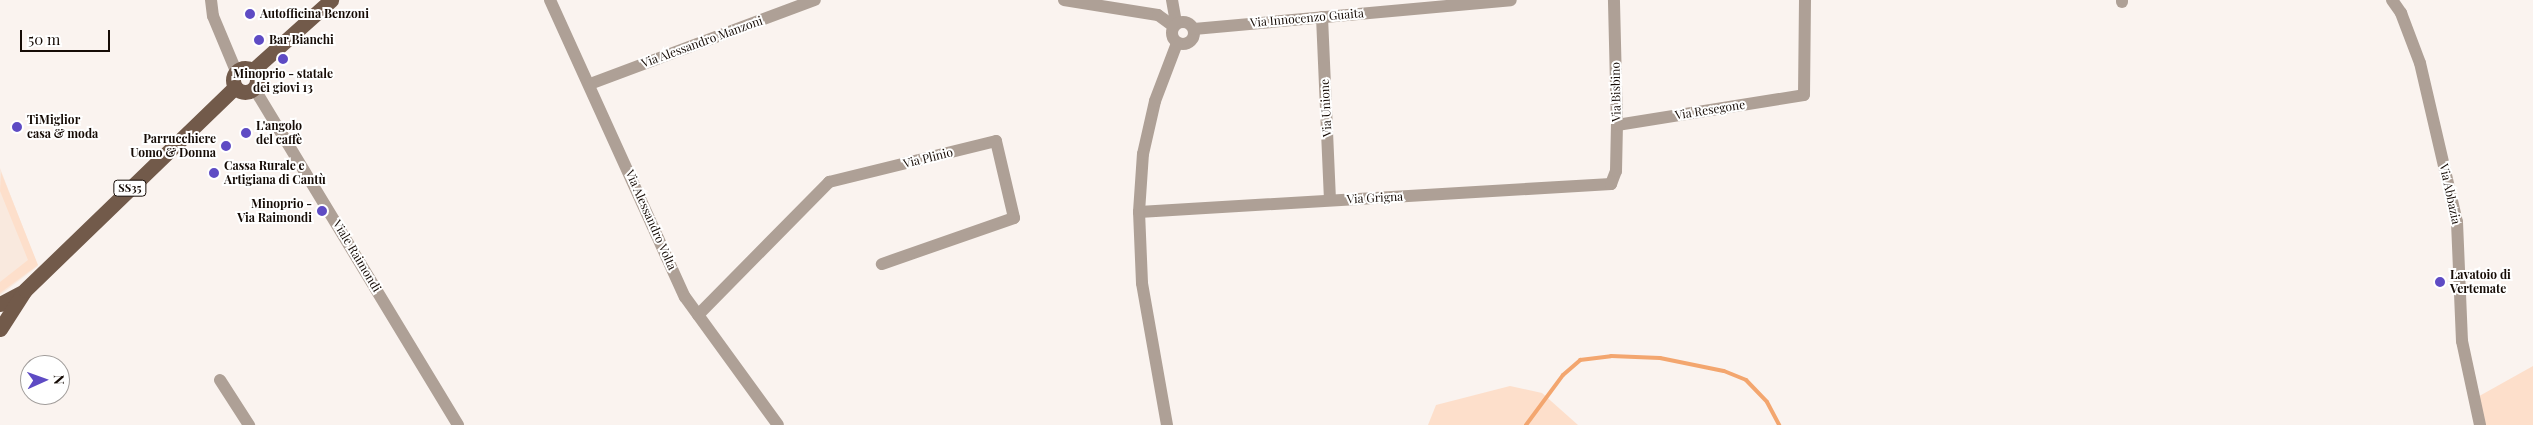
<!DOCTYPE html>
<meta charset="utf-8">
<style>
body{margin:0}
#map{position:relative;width:2533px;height:425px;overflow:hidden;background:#faf3ef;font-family:"Playfair Display",serif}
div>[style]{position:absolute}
.built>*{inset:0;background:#f9e9de}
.green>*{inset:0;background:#fddfcb}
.stream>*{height:4px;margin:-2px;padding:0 2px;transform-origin:2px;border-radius:2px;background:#f3a66f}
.minor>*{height:12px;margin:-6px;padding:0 6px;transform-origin:6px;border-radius:6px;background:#aea096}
.minor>.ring{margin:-6px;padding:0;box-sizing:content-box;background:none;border:12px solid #aea096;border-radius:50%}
.major>*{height:15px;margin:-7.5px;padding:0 7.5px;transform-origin:7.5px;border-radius:7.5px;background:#725a4a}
.major>.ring{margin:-7.5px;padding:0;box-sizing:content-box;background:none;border:15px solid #725a4a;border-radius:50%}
.dots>*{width:14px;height:14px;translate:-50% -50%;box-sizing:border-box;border:2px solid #fff;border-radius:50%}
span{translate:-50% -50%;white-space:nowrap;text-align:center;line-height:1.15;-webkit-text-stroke:4px #fff;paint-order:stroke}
.shield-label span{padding:1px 4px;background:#fff;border:1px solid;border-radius:4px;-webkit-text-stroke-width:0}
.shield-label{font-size:11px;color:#150b05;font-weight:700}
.poi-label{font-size:12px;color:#150b05;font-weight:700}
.left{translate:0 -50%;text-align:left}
.right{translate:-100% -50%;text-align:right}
.street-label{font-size:12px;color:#150b05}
.north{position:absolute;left:20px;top:355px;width:50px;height:50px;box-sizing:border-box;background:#fff;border:1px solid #a19d9b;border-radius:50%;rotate:88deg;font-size:14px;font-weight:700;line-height:20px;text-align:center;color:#150b05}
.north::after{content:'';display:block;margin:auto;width:18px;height:22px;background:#5e4bc4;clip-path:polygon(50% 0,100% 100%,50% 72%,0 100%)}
.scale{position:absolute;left:20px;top:30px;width:90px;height:22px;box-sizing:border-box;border:2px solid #150b05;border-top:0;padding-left:6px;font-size:15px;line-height:18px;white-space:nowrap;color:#150b05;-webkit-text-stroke:4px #fff;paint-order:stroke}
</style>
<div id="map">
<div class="built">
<i style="clip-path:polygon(0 168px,38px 266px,0 295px)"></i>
</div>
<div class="green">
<i style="clip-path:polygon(1px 172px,38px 265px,0 293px,0 282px,28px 260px,0 191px)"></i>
<i style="clip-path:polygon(2533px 366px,2533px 425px,2480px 425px,2474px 399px)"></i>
<i style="clip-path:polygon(1510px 386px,1542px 393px,1578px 425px,1428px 425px,1436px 405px)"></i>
</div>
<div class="stream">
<i style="left:1526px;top:425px;width:62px;rotate:-53.5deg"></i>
<i style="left:1563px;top:375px;width:23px;rotate:-41deg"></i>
<i style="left:1580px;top:360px;width:31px;rotate:-7deg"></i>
<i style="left:1611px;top:356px;width:49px;rotate:2.3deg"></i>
<i style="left:1660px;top:358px;width:65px;rotate:11.5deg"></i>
<i style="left:1724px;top:371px;width:24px;rotate:22deg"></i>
<i style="left:1746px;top:380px;width:30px;rotate:46deg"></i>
<i style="left:1767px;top:402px;width:26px;rotate:62deg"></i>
</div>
<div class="minor">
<i style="left:211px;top:0;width:16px;rotate:83deg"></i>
<i style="left:213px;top:16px;width:60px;rotate:67.3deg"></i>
<i style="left:550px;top:0;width:326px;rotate:65.6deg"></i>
<i style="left:685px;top:297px;width:158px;rotate:54deg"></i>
<i style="left:1064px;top:0;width:95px;rotate:9.1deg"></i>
<i style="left:1158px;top:15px;width:19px;rotate:36deg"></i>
<i style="left:1172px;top:0;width:23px;rotate:80deg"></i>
<i style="left:2392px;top:0;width:16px;rotate:55deg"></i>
<i style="left:2401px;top:13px;width:53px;rotate:69.2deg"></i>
<i style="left:2420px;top:63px;width:163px;rotate:76.9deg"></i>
<i style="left:2457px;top:222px;width:119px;rotate:87.6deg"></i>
<i style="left:2462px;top:341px;width:86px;rotate:77.9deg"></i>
<i style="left:2122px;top:2px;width:2px;rotate:-90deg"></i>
<i style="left:1322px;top:17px;width:183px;rotate:87.5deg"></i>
<i class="ring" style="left:1172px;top:22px;width:10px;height:10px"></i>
<i style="left:1194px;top:29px;width:318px;rotate:-5.2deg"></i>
<i style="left:590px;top:84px;width:240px;rotate:-20.5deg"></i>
<i style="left:254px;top:88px;width:394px;rotate:58.8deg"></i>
<i style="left:1617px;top:125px;width:189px;rotate:-9.1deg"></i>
<i style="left:1804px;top:95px;width:95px;rotate:-89.4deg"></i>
<i style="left:1139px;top:212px;width:473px;rotate:-3.4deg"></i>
<i style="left:1611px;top:184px;width:14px;rotate:-69deg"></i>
<i style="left:1616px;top:171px;width:46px;rotate:-88.8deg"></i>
<i style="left:1617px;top:125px;width:125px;rotate:-91.4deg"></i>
<i style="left:698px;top:315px;width:187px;rotate:-45.4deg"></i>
<i style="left:829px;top:182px;width:172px;rotate:-13.8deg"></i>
<i style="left:996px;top:141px;width:79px;rotate:76.8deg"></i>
<i style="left:1014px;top:218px;width:140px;rotate:160.8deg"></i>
<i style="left:220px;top:380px;width:54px;rotate:57.2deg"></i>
<i style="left:1167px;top:425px;width:144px;rotate:-100deg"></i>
<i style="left:1142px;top:283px;width:71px;rotate:-92.4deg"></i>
<i style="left:1139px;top:212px;width:58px;rotate:-86.1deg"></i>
<i style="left:1143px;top:154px;width:54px;rotate:-77.2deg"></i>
<i style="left:1155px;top:101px;width:62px;rotate:-69.2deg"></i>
</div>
<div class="major">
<i class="ring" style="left:233px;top:68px;width:9px;height:9px"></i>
<i style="left:253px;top:70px;width:105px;rotate:-41.9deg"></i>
<i style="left:0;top:304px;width:27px;rotate:-28deg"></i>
<i style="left:0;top:329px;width:46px;rotate:-57.3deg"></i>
<i style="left:25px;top:290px;width:292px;rotate:-44deg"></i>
</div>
<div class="dots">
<i style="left:250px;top:14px;background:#5e4bc4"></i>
<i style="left:259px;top:40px;background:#5e4bc4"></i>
<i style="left:283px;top:59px;background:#5e4bc4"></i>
<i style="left:17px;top:127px;background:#5e4bc4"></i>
<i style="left:246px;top:133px;background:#5e4bc4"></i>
<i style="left:226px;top:146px;background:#5e4bc4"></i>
<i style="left:214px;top:173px;background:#5e4bc4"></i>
<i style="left:322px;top:211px;background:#5e4bc4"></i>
<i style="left:2440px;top:282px;background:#5e4bc4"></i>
</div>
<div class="shield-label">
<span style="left:130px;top:188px">SS35</span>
</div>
<div class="poi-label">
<span class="left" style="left:260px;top:14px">Autofficina Benzoni</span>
<span class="left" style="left:269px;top:40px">Bar Bianchi</span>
<span style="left:283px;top:81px">Minoprio - statale<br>dei giovi 13</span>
<span class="left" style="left:27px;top:127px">TiMiglior<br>casa &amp; moda</span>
<span class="left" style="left:256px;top:133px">L'angolo<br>del caffè</span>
<span class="right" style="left:216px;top:146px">Parrucchiere<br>Uomo &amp; Donna</span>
<span class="left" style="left:224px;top:173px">Cassa Rurale e<br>Artigiana di Cantù</span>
<span class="right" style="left:312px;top:211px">Minoprio -<br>Via Raimondi</span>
<span class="left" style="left:2450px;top:282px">Lavatoio di<br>Vertemate</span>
</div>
<div class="street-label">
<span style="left:1307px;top:18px;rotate:-5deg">Via Innocenzo Guaita</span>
<span style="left:702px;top:42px;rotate:-20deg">Via Alessandro Manzoni</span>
<span style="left:1616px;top:92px;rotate:-91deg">Via Bisbino</span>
<span style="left:1326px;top:108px;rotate:-93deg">Via Unione</span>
<span style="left:1710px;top:110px;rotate:-9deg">Via Resegone</span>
<span style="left:928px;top:158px;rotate:-14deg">Via Plinio</span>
<span style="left:2450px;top:194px;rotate:78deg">Via Abbazia</span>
<span style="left:1375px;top:198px;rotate:-3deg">Via Grigna</span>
<span style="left:651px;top:220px;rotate:66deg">Via Alessandro Volta</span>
<span style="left:357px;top:256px;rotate:59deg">Viale Raimondi</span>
</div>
<div class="north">N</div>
<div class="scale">50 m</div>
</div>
